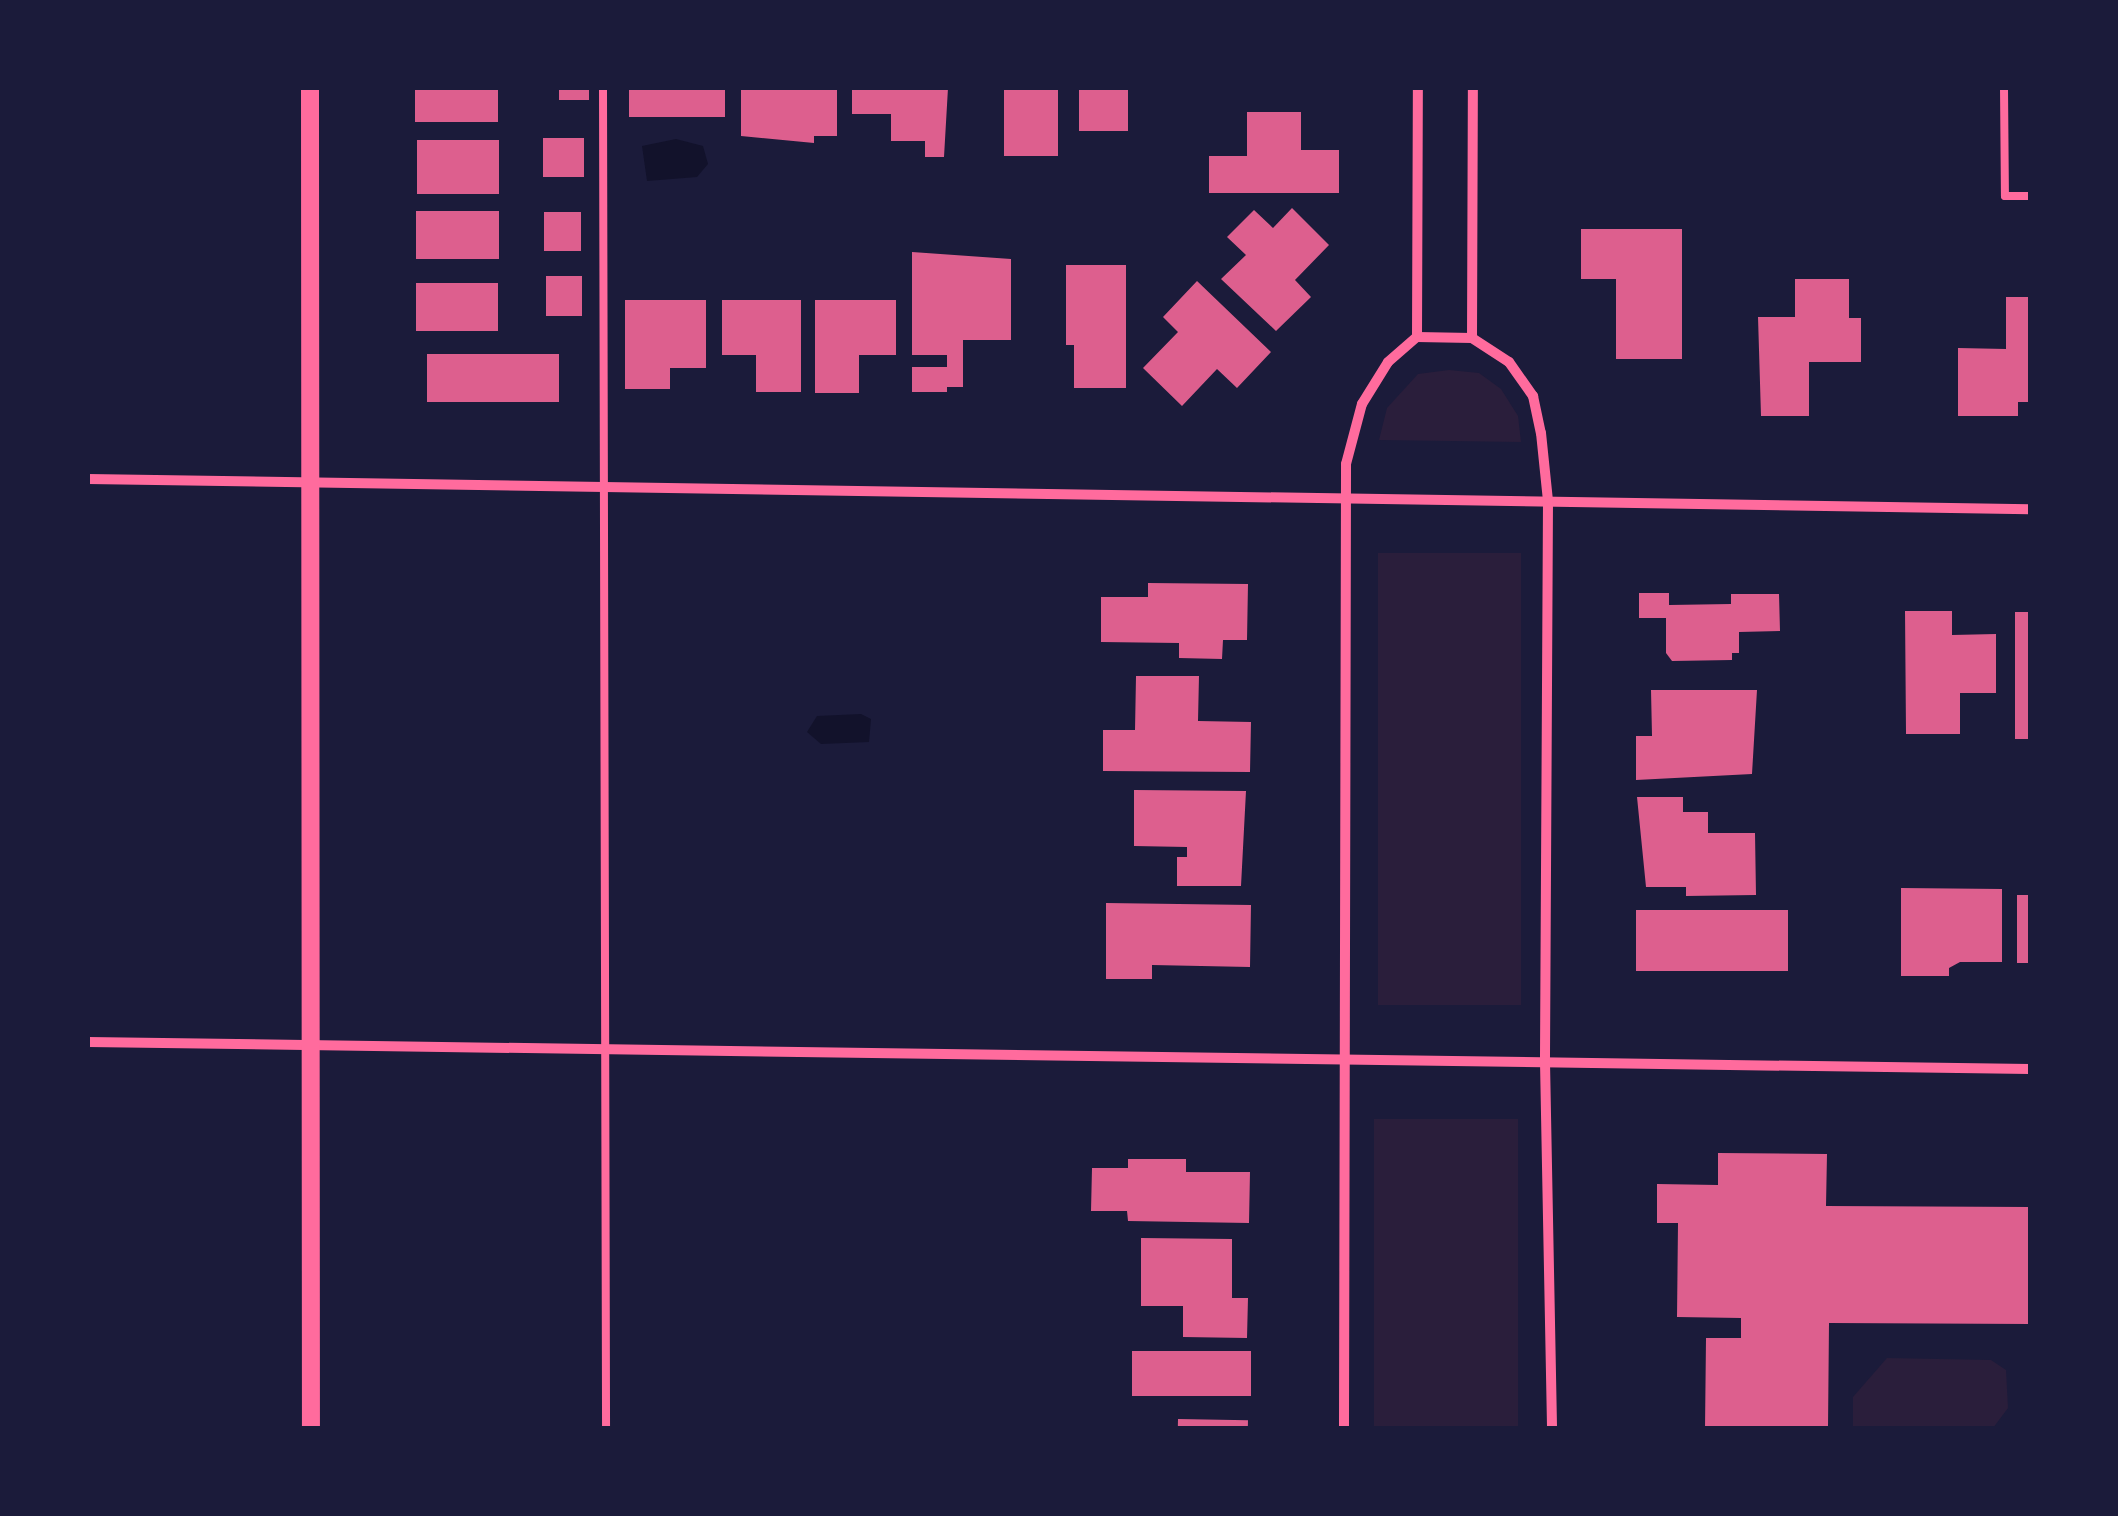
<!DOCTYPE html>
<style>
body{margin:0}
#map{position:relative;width:2118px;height:1516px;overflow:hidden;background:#1b1b3a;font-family:Jost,sans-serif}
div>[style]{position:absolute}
.green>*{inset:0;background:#2a1e3b;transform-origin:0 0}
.water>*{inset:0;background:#12122b}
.building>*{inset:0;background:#dd5f8e;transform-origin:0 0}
.service>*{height:8px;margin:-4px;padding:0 4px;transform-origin:4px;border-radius:4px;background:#ff6b9d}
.minor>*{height:10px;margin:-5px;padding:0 5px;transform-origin:5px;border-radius:5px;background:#ff6b9d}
.tertiary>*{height:18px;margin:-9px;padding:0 9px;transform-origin:9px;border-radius:9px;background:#ff6b9d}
span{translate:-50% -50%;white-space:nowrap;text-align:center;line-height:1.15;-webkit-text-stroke:10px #1b1b3a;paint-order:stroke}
.frame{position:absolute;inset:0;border:90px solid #1b1b3a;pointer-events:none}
</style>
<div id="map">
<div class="green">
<i style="clip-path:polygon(1449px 370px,1479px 373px,1501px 389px,1518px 416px,1521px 442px,1379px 440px,1387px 408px,1418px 374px)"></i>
<i style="left:1378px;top:553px;width:143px;height:452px"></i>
<i style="left:1374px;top:1119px;width:144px;height:309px"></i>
<i style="clip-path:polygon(1887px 1358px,1991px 1360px,2006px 1370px,2008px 1408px,1993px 1428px,1853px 1428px,1853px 1397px)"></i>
</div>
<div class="water">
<i style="clip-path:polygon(676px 139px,703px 146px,708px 164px,697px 177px,647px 181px,642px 146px)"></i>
<i style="clip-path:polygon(861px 714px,871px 719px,869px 742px,821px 744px,807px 732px,817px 716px)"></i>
</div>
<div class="building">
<i style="left:415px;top:88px;width:83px;height:34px"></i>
<i style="left:559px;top:88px;width:30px;height:12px"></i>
<i style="left:629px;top:88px;width:96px;height:29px"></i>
<i style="clip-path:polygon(741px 88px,837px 88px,837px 136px,814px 136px,814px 143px,741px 136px)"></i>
<i style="clip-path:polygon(852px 88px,948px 88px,944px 157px,925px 157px,925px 141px,891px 141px,891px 114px,852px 114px)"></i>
<i style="left:1004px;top:88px;width:54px;height:68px"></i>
<i style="left:1079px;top:88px;width:49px;height:43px"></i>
<i style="clip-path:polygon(1247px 112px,1301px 112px,1301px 150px,1339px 150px,1339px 193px,1209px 193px,1209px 156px,1247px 156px)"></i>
<i style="left:543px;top:138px;width:41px;height:39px"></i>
<i style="left:417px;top:140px;width:82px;height:54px"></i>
<i style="clip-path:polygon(1292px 208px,1329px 245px,1295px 280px,1311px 297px,1276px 331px,1221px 279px,1246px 255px,1227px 237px,1254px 210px,1273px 228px)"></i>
<i style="left:416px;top:211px;width:83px;height:48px"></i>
<i style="left:544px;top:212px;width:37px;height:39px"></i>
<i style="clip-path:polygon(1581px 229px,1682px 229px,1682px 359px,1616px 359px,1616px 279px,1581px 279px)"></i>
<i style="clip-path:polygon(912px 252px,1011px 259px,1011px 340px,963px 340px,963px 387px,947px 387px,947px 392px,912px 392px,912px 367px,947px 367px,947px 355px,912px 355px)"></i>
<i style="clip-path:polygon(1066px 265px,1126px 265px,1126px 388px,1074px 388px,1074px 345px,1066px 345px)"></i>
<i style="left:546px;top:276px;width:36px;height:40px"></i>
<i style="clip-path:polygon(1795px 279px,1849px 279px,1849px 318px,1861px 318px,1861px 362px,1809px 362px,1809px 416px,1761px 416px,1758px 317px,1795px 317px)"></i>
<i style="clip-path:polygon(1197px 281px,1271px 352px,1237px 388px,1217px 369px,1182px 406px,1143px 368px,1178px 332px,1163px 317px)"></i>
<i style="left:416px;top:283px;width:82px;height:48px"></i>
<i style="clip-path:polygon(2006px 297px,2030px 297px,2030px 402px,2018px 402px,2018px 416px,1958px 416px,1958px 348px,2006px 349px)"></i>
<i style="clip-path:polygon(625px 300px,706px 300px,706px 368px,670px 368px,670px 389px,625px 389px)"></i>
<i style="clip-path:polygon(722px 300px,801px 300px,801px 392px,756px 392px,756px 355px,722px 355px)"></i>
<i style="clip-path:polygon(815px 300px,896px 300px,896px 355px,859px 355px,859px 393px,815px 393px)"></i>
<i style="left:427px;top:354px;width:132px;height:48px"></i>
<i style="clip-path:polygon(1148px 583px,1248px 584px,1247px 640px,1223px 640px,1222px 659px,1179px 658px,1179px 643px,1101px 642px,1101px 597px,1148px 597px)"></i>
<i style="clip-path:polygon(1639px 593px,1669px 593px,1669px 605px,1731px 604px,1731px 594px,1779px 594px,1780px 631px,1739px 632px,1739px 653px,1732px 653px,1732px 660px,1672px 661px,1666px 653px,1666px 618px,1639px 618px)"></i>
<i style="clip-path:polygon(1905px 611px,1952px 611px,1952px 635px,1996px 634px,1996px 693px,1960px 693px,1960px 734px,1906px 734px)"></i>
<i style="left:2015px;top:612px;width:15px;height:127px"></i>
<i style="clip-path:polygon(1136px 676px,1199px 676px,1198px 721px,1251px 722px,1250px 772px,1103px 771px,1103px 730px,1135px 730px)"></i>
<i style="clip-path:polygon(1651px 690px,1757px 690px,1752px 774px,1636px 780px,1636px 736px,1652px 736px)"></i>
<i style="clip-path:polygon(1134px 790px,1246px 791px,1241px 886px,1177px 886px,1177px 857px,1187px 857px,1187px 847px,1134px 846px)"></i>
<i style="clip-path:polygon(1637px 797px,1683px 797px,1683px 812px,1708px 812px,1708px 833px,1755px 833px,1756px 895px,1686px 896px,1686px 887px,1646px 887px)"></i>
<i style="clip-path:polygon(1901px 888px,2002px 889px,2002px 962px,1960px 962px,1949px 968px,1949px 976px,1901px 976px)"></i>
<i style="left:2017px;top:895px;width:13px;height:68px"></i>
<i style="clip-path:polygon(1106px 903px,1251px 905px,1250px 967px,1152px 965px,1152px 979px,1106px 979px)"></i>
<i style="left:1636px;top:910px;width:152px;height:61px"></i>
<i style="clip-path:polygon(1718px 1153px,1827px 1154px,1826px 1206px,2030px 1207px,2030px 1324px,1829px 1323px,1828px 1428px,1705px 1428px,1706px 1338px,1741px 1338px,1741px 1318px,1677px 1317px,1678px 1223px,1657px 1223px,1657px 1184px,1718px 1185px)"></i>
<i style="clip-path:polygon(1128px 1159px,1186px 1159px,1186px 1172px,1250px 1172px,1249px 1223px,1128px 1221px,1127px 1211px,1091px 1211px,1092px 1168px,1128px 1168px)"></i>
<i style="clip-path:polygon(1141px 1238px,1232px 1239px,1232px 1298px,1248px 1298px,1247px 1338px,1183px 1337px,1183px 1306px,1141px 1306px)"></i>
<i style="left:1132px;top:1351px;width:119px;height:45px"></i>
<i style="left:1178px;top:1419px;width:70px;height:9px;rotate:1deg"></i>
</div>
<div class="service">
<i style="left:603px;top:88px;width:1340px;rotate:89.87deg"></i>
<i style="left:2004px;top:88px;width:108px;rotate:89.5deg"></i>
<i style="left:2005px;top:196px;width:25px"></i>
</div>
<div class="minor">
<i style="left:1417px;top:337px;width:249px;rotate:-89.8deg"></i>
<i style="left:1472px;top:338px;width:250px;rotate:-89.8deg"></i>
<i style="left:88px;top:479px;width:1942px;rotate:0.89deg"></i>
<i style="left:88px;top:1042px;width:1942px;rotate:0.8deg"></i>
<i style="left:1344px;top:1428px;width:964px;rotate:-89.88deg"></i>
<i style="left:1346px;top:464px;width:62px;rotate:-75.1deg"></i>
<i style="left:1362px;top:404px;width:49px;rotate:-58.2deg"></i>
<i style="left:1388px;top:362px;width:38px;rotate:-41deg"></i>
<i style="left:1417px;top:337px;width:55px;rotate:1deg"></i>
<i style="left:1472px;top:338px;width:44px;rotate:33deg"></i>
<i style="left:1509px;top:362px;width:42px;rotate:54.8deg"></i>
<i style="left:1533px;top:396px;width:38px;rotate:78deg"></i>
<i style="left:1541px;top:433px;width:68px;rotate:84.1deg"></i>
<i style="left:1548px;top:501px;width:561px;rotate:90.31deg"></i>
<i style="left:1545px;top:1062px;width:366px;rotate:88.9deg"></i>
</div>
<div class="tertiary">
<i style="left:310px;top:88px;width:1340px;rotate:89.96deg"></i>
</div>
<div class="frame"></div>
</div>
